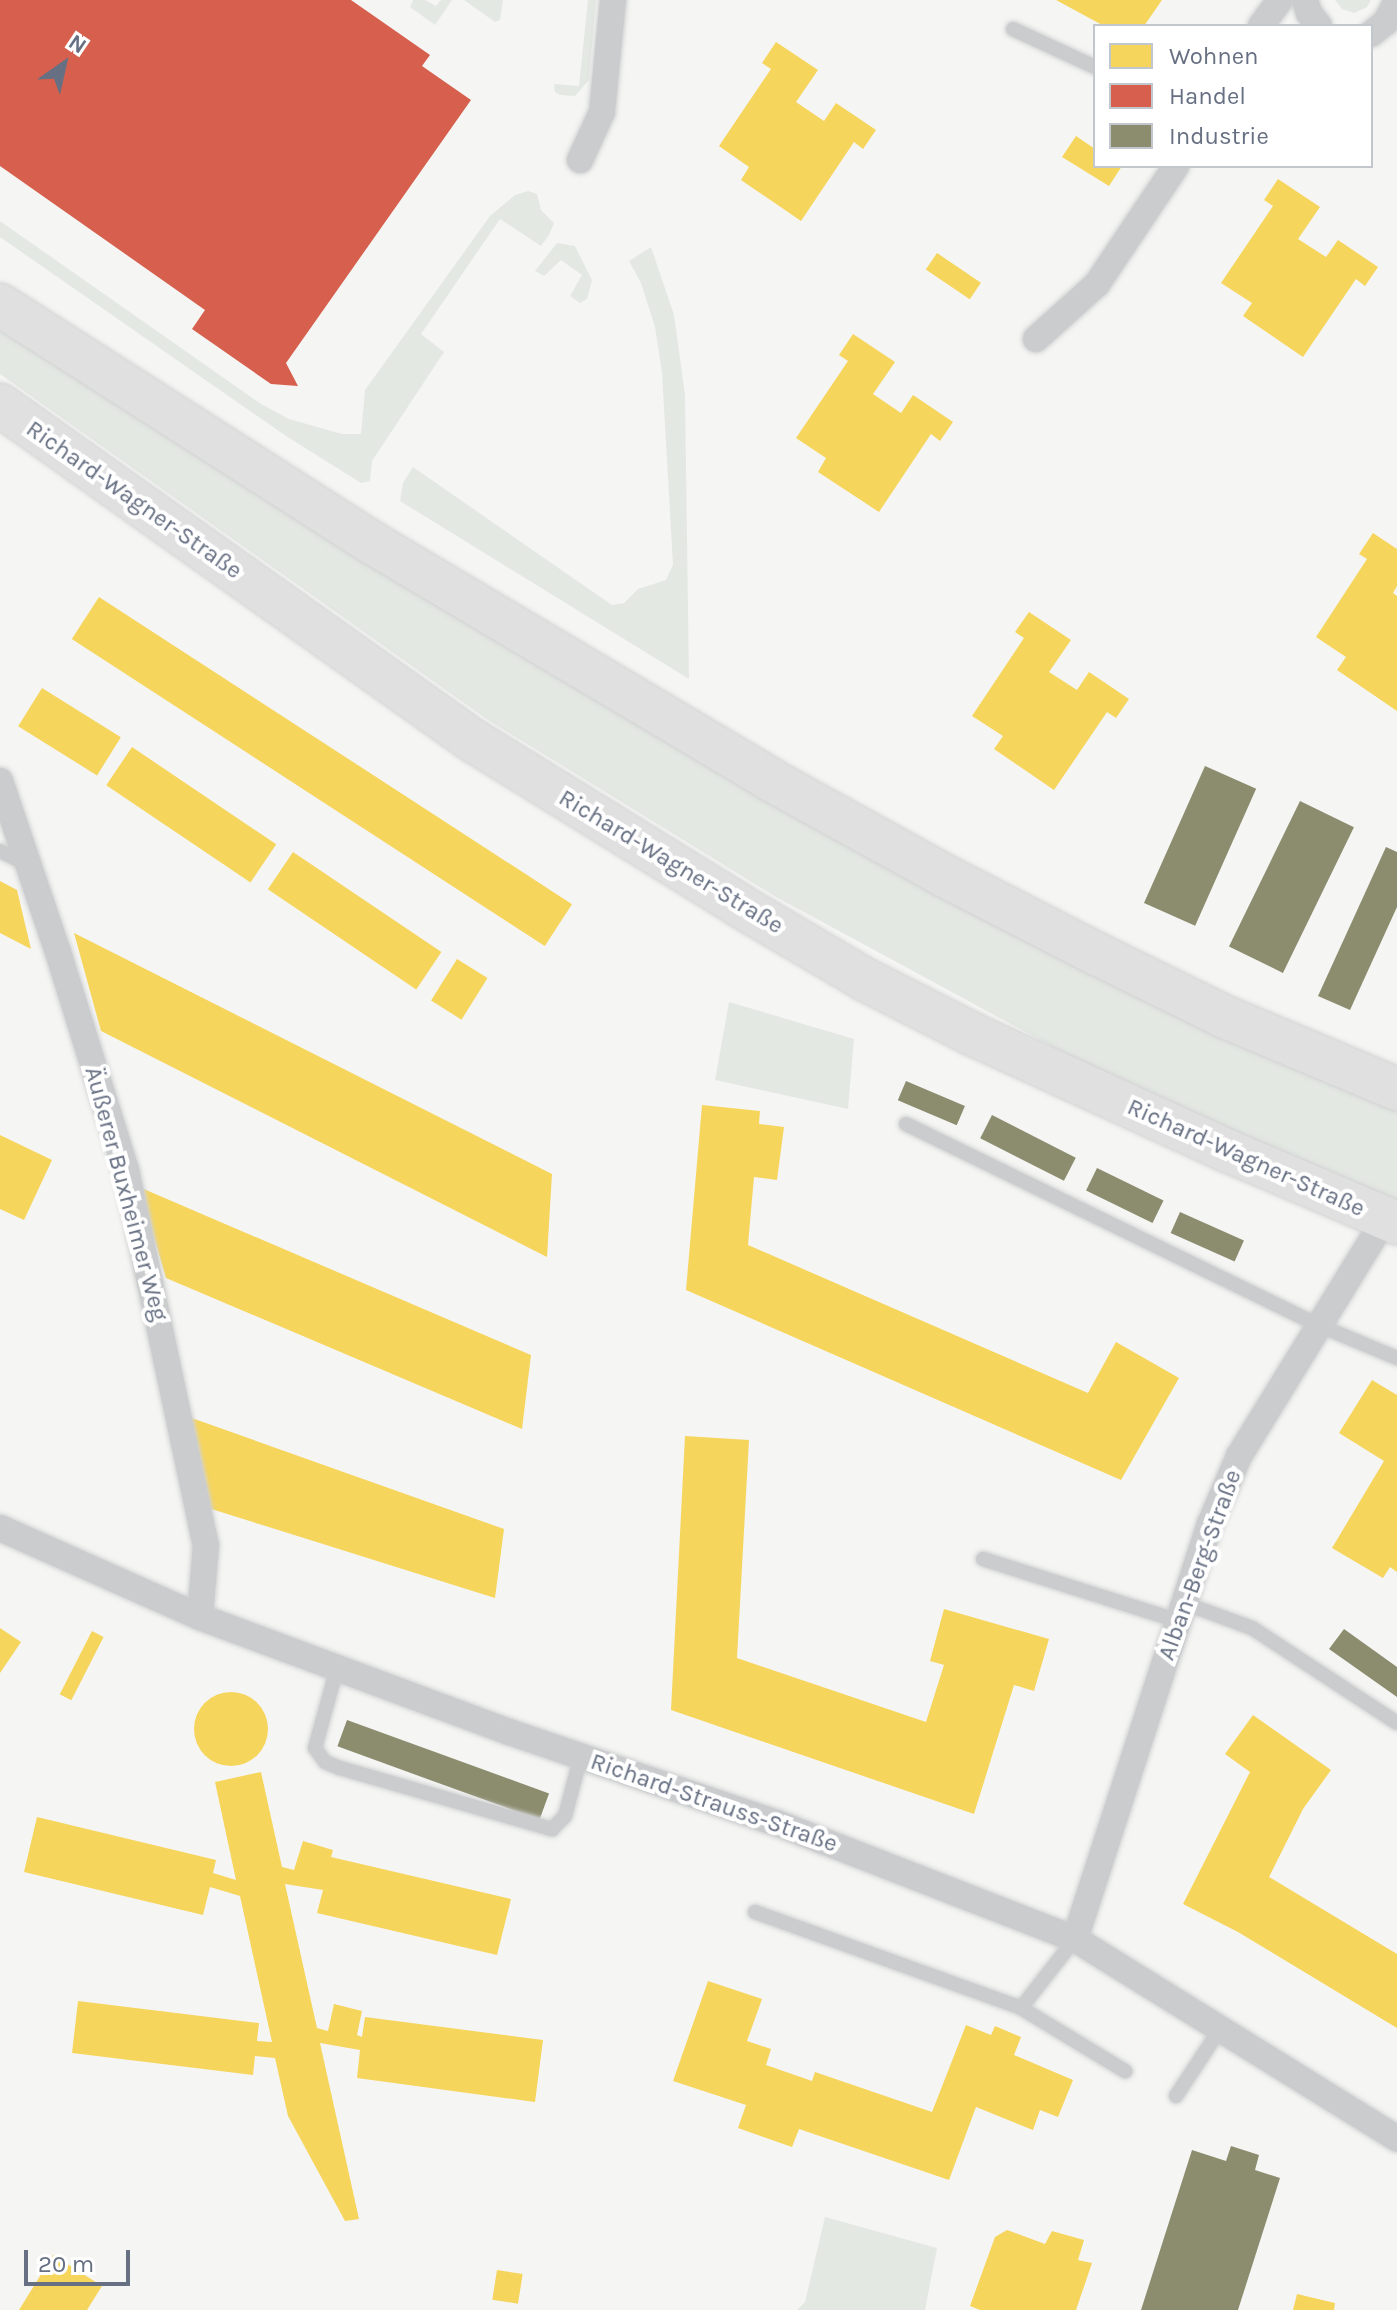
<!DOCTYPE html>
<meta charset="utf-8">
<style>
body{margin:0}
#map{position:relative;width:1397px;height:2310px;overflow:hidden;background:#f5f5f4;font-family:Karla,sans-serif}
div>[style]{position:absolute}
.green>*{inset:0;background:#e4e8e3}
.homes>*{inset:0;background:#f6d55c;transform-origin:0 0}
.round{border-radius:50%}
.shops>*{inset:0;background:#d6604d}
.industry>*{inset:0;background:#8c8c6e;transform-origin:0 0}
.roads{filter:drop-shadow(0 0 2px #d1d2d2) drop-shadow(0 0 2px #d1d2d2)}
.lane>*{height:14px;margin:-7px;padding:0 7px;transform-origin:7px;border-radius:7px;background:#cbccce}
.street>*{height:26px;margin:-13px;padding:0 13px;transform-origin:13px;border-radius:13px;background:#cbccce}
.primary>*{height:42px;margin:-21px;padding:0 21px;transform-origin:21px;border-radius:21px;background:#e0e0e0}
span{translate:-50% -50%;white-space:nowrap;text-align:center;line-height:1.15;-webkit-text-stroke:8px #fff;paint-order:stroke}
.street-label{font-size:24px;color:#677083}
.legend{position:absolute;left:1093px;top:24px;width:280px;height:144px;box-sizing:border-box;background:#fff;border:2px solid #c2c6cd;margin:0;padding:10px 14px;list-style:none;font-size:24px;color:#677083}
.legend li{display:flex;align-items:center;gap:16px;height:40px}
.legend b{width:40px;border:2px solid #c2c6cd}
.north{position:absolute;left:24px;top:24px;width:80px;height:80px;-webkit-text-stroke:6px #fff;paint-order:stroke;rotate:34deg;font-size:22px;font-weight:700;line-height:32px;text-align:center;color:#677083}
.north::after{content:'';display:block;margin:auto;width:28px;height:36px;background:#677083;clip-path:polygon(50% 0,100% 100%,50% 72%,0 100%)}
.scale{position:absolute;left:24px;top:2250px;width:106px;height:36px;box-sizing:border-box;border:4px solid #677083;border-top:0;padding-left:10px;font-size:24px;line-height:28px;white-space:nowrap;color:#677083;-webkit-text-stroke:6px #fff;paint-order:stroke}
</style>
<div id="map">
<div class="green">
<i style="clip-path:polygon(413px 0,425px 0,436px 6px,441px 0,452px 0,435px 25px,410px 7px)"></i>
<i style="clip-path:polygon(464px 0,503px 0,500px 20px,495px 22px)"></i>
<i style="clip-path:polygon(588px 0,596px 0,589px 80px,575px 96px,560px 95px,555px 92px,554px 84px,579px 86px)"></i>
<i style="clip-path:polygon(1335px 0,1371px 0,1367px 7px,1354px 13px,1342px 9px)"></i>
<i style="clip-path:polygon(528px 191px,537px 194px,541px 210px,554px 223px,549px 235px,541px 246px,500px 219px,421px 334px,444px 352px,372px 461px,370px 481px,361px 483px,286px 436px,0 237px,0 221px,261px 404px,289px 419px,342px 434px,361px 434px,365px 390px,490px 216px,515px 195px)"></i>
<i style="clip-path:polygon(557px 243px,575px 246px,592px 280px,587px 299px,580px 303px,570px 296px,582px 275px,561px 260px,544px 276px,535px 271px)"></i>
<i style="clip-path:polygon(651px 247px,674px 315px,685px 395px,689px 679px,400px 501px,403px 483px,413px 467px,612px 605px,624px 603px,638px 589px,666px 580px,673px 565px,662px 373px,655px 327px,641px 283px,629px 261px)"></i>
<i style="clip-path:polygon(0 331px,746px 781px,1397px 1109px,1397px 1205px,1070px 1056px,778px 898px,488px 720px,0 374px)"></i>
<i style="clip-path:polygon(729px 1002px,854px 1039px,848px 1109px,715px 1080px)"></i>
<i style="clip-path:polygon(825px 2217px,937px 2248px,925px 2310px,797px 2310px,805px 2302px)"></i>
</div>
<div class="homes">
<i style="clip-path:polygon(1056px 0,1162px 0,1144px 26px,1104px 26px)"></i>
<i style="clip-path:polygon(776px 42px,818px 70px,796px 102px,824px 121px,836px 103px,876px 130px,863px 149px,854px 142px,801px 221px,741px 180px,749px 167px,719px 146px,771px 69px,762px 63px)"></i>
<i style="clip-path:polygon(1076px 136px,1095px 149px,1095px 166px,1122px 166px,1109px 186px,1062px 157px)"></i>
<i style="clip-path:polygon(1278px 179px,1320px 207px,1298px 239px,1326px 257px,1338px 240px,1378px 267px,1365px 286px,1356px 279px,1303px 357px,1243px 316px,1252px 303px,1221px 283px,1273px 206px,1264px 200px)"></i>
<i style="left:937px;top:253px;width:53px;height:20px;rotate:34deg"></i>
<i style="clip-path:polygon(853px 334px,895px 362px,873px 394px,901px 413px,913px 395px,953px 422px,940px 441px,931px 434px,879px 512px,818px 472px,826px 458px,796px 438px,848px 361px,839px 355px)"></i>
<i style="clip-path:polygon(1373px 533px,1397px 549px,1397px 586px,1393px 593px,1397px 596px,1397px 711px,1337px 670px,1346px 657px,1316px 637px,1367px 559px,1359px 554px)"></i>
<i style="left:99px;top:597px;width:564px;height:50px;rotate:33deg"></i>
<i style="clip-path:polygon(1029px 612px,1071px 640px,1049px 672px,1077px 690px,1089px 672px,1129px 699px,1116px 718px,1107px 712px,1054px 790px,994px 749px,1003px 736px,972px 716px,1024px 638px,1015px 632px)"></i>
<i style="left:42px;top:688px;width:93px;height:45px;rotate:32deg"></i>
<i style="left:132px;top:747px;width:174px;height:46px;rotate:34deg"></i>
<i style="left:293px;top:852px;width:179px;height:45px;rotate:34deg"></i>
<i style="clip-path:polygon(0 881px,17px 890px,31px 949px,0 933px)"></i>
<i style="clip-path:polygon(74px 933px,552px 1174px,547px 1257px,101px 1031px)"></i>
<i style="left:457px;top:959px;width:36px;height:49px;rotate:32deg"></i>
<i style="clip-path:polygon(702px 1105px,760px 1111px,759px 1124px,784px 1127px,777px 1180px,754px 1177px,748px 1245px,1088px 1393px,1116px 1342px,1179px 1378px,1121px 1480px,686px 1290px)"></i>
<i style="clip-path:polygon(0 1135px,52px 1160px,24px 1220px,0 1209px)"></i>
<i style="clip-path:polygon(139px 1187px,531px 1355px,522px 1429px,166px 1278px)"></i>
<i style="clip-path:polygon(1372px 1380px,1397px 1395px,1397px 1572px,1390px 1567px,1383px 1578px,1332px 1548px,1384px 1461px,1339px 1433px)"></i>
<i style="clip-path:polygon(186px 1416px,504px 1529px,495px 1598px,205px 1507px)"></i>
<i style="clip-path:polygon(685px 1436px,749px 1440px,737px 1658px,926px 1722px,944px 1665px,930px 1661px,944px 1609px,1049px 1639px,1034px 1691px,1014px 1685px,974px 1814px,671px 1710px)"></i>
<i style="clip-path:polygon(0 1628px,21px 1642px,0 1673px)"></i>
<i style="left:92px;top:1631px;width:13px;height:71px;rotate:27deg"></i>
<i class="round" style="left:194px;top:1692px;width:74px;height:74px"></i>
<i style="clip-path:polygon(1253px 1715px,1331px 1770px,1303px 1809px,1269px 1877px,1397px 1954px,1397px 2028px,1238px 1932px,1183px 1904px,1250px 1772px,1225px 1754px)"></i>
<i style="clip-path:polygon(261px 1772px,282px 1867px,294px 1870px,303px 1841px,333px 1850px,331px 1857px,511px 1899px,497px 1955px,317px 1913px,323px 1890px,285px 1884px,317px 2028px,328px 2031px,334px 2004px,362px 2011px,357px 2035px,362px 2037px,365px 2017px,543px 2040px,535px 2102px,357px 2078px,360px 2050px,320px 2043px,359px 2219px,345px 2221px,288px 2116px,275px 2058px,255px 2056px,253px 2075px,72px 2053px,78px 2001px,259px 2023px,257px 2041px,272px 2042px,240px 1896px,210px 1887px,203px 1915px,24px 1872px,37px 1817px,216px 1860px,213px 1873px,236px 1880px,215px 1782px)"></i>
<i style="clip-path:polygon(708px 1981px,762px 1999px,747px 2041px,771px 2049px,766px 2065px,812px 2081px,815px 2072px,932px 2112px,966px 2025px,991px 2035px,995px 2026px,1021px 2037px,1014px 2055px,1073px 2080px,1058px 2117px,1040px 2110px,1033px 2130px,976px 2107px,949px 2180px,799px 2129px,792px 2147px,738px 2128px,746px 2105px,673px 2081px)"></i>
<i style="clip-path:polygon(1007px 2230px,1045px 2244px,1052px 2231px,1084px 2240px,1078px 2260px,1092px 2263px,1076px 2310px,980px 2310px,970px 2306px,995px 2237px)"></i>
<i style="clip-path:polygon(53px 2255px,102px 2286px,87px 2310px,19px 2310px)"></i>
<i style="left:497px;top:2270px;width:26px;height:30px;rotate:9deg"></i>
<i style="clip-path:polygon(1297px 2294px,1335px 2303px,1334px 2310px,1293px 2310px)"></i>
</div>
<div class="shops">
<i style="clip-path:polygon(0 0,351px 0,430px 55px,422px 66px,471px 100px,286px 363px,298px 386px,271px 384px,192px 329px,205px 310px,0 166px)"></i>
</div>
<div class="industry">
<i style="left:1205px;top:766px;width:56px;height:150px;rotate:24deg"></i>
<i style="left:1300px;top:801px;width:60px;height:162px;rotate:26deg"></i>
<i style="clip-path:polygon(1386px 847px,1397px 852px,1397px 907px,1350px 1010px,1318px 996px)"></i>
<i style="left:906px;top:1081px;width:64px;height:21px;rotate:23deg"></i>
<i style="left:992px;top:1115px;width:94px;height:26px;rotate:27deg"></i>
<i style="left:1097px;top:1168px;width:74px;height:25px;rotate:26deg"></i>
<i style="left:1180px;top:1212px;width:70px;height:23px;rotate:24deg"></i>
<i style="clip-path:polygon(1344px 1629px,1397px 1667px,1397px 1697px,1329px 1649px)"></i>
<i style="left:347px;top:1720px;width:215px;height:28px;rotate:20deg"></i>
<i style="clip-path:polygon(1231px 2146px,1259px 2155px,1255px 2170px,1280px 2178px,1238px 2310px,1141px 2310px,1192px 2150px,1226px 2161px)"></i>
</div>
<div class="roads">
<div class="lane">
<i style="left:1013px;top:29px;width:90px;rotate:24.9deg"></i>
<i style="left:0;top:851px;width:32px;rotate:26deg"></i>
<i style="left:906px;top:1124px;width:458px;rotate:26deg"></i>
<i style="left:1318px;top:1325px;width:86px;rotate:22.7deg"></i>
<i style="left:983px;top:1559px;width:205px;rotate:17.6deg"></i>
<i style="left:1184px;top:1603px;width:72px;rotate:20.2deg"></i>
<i style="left:1252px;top:1628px;width:173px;rotate:33.2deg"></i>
<i style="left:337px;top:1668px;width:83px;rotate:105.4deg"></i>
<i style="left:315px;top:1748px;width:17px;rotate:54deg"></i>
<i style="left:325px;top:1762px;width:16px;rotate:22deg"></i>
<i style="left:340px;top:1768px;width:221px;rotate:16.1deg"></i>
<i style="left:552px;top:1829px;width:18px;rotate:-45deg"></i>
<i style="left:565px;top:1816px;width:62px;rotate:-75.1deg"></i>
<i style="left:755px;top:1912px;width:283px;rotate:19.8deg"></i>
<i style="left:1021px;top:2008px;width:122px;rotate:31.2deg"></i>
<i style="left:1021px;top:2008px;width:88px;rotate:-52deg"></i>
<i style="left:1176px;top:2096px;width:80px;rotate:-56.7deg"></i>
</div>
<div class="street">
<i style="left:1305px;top:0;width:14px;rotate:73deg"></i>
<i style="left:1309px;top:13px;width:16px;rotate:52deg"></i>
<i style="left:1261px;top:26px;width:32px;rotate:-54deg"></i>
<i style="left:1371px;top:34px;width:19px;rotate:-39deg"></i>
<i style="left:1386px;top:22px;width:25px;rotate:-63deg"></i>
<i style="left:580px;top:160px;width:53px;rotate:-65.4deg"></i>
<i style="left:602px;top:112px;width:113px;rotate:-84.4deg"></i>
<i style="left:1036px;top:339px;width:82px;rotate:-42deg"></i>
<i style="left:1097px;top:284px;width:142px;rotate:-56.2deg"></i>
<i style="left:0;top:781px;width:181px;rotate:71.3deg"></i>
<i style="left:58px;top:952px;width:228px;rotate:72.7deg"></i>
<i style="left:126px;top:1170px;width:383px;rotate:78deg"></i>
<i style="left:206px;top:1545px;width:72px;rotate:94.8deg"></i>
<i style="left:0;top:1528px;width:219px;rotate:24deg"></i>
<i style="left:200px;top:1617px;width:330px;rotate:20.4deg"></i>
<i style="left:509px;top:1732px;width:283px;rotate:18.8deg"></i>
<i style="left:777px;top:1823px;width:320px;rotate:21.3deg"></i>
<i style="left:1075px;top:1939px;width:379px;rotate:31.8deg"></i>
<i style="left:1075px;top:1939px;width:436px;rotate:-72deg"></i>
<i style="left:1210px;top:1524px;width:74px;rotate:-66.9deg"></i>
<i style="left:1239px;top:1456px;width:278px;rotate:-58.4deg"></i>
</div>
<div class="primary">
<i style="left:0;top:305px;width:438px;rotate:32.6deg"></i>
<i style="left:369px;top:541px;width:468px;rotate:30.7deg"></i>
<i style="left:771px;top:780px;width:196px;rotate:28.9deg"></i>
<i style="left:943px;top:875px;width:171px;rotate:27.2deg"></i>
<i style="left:1095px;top:953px;width:143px;rotate:26.2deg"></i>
<i style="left:1223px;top:1016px;width:189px;rotate:22.8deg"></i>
<i style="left:0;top:405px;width:579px;rotate:35.37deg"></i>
<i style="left:472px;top:740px;width:317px;rotate:31.7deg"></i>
<i style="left:742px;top:907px;width:144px;rotate:30.5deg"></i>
<i style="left:866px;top:980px;width:119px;rotate:27deg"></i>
<i style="left:972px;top:1034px;width:281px;rotate:24.6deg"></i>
<i style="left:1228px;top:1151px;width:184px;rotate:23.1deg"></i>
</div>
</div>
<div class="street-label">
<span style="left:134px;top:500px;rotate:35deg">Richard-Wagner-Straße</span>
<span style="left:671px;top:862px;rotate:31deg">Richard-Wagner-Straße</span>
<span style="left:1246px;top:1158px;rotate:24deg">Richard-Wagner-Straße</span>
<span style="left:126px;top:1194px;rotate:75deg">Äußerer Buxheimer Weg</span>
<span style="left:1200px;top:1565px;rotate:-70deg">Alban-Berg-Straße</span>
<span style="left:714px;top:1803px;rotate:19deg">Richard-Strauss-Straße</span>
</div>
<ul class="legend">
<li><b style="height:22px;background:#f6d55c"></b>Wohnen</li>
<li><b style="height:22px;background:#d6604d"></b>Handel</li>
<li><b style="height:22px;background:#8c8c6e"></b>Industrie</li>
</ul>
<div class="north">N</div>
<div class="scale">20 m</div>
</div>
